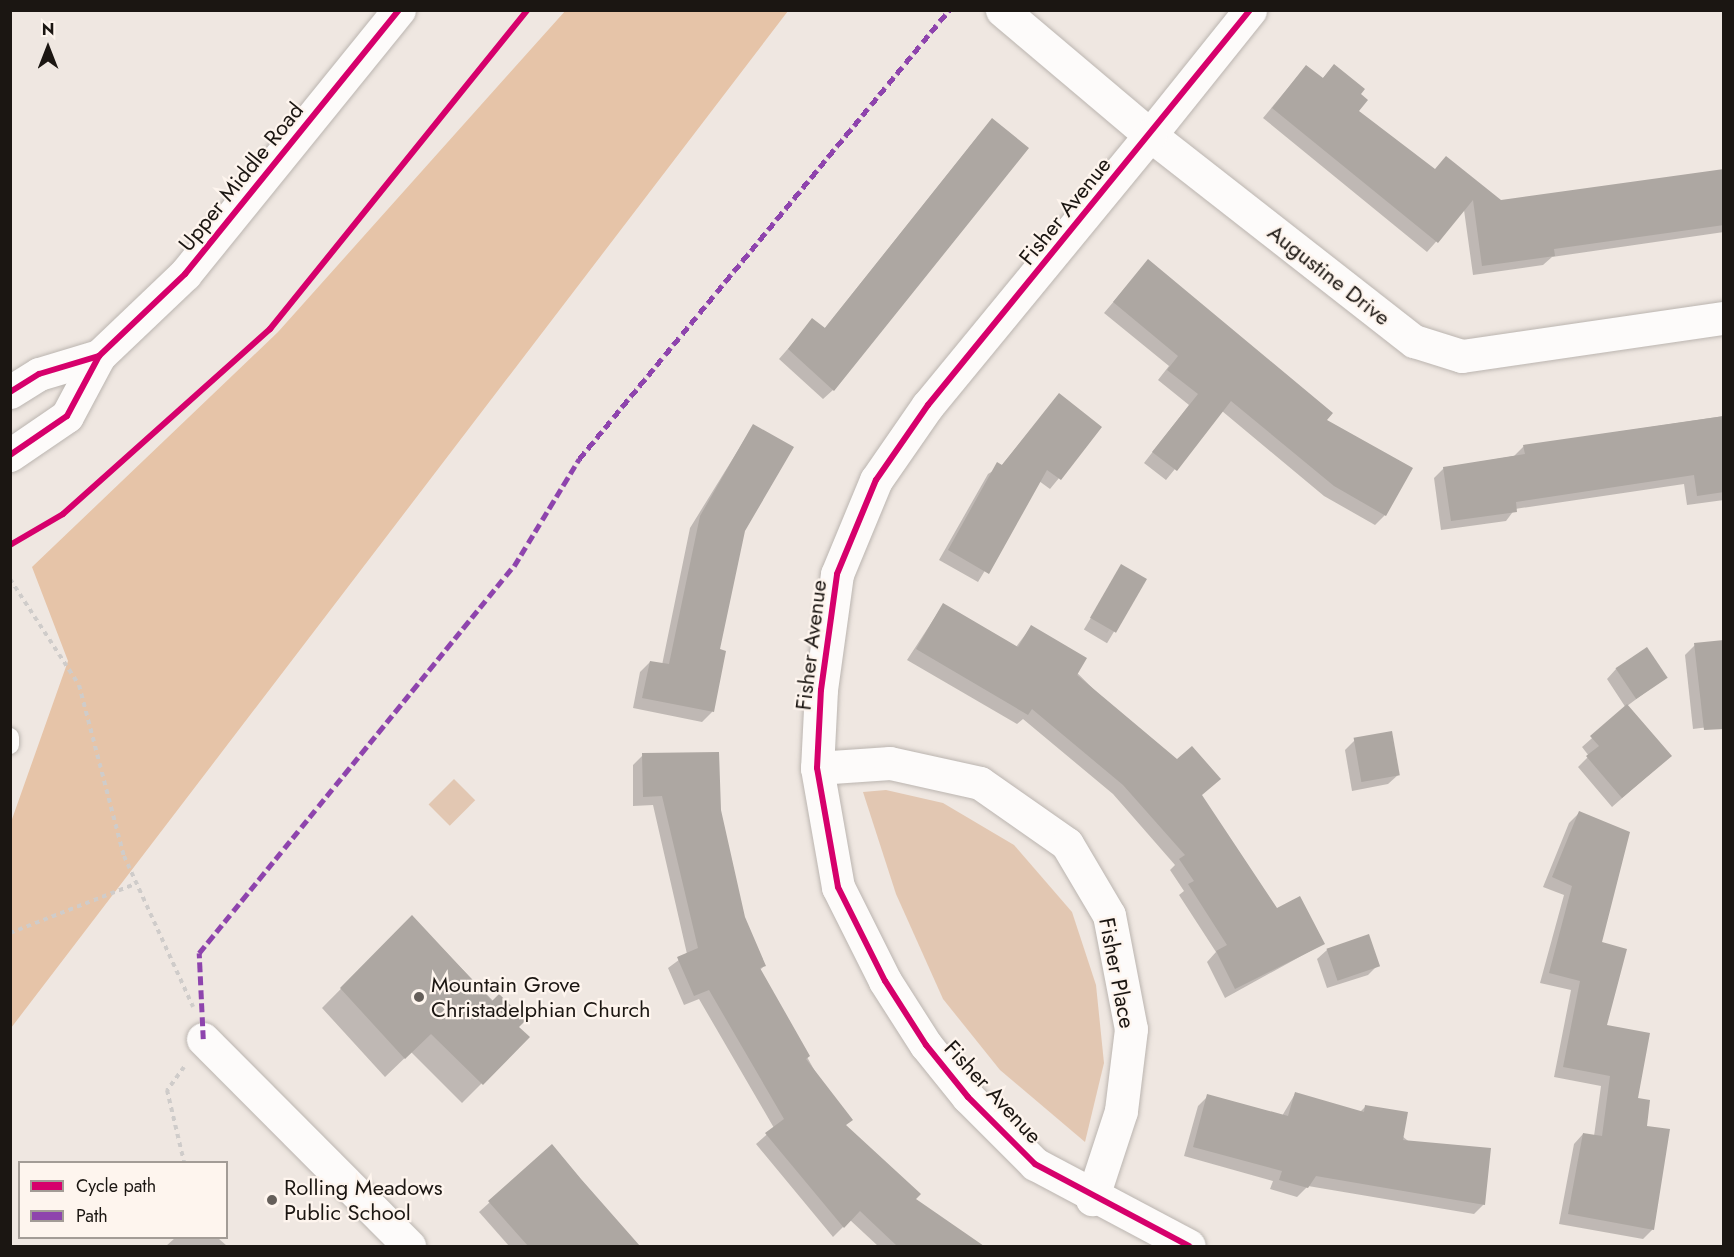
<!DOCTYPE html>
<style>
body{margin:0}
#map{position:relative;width:1734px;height:1257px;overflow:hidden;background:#efe7e1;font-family:Jost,sans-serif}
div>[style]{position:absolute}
.green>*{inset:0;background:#e2c7b2;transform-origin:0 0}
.forest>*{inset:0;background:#e6c4a8}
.shadow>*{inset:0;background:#0003;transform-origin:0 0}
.building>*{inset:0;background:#ada7a2;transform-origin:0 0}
.path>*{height:4px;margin-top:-2px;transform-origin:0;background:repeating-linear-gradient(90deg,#cfccca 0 4.5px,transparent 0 9px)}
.roads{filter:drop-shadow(0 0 2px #bbb5b0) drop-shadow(0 0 2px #bbb5b0)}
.lane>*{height:18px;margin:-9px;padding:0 9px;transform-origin:9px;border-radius:9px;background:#fdfbfa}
.street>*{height:33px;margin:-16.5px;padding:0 16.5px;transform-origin:16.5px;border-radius:16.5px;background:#fdfbfa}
.secondary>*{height:33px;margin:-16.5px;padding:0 16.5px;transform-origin:16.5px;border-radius:16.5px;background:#fdfbfa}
.quiet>*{height:4.5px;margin-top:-2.25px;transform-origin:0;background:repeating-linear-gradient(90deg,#8e44ad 0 9px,transparent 0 13.5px)}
.cycleway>*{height:6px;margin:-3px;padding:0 3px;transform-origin:3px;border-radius:3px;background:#d6006c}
.dots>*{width:16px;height:16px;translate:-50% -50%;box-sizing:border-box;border:3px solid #fef5ee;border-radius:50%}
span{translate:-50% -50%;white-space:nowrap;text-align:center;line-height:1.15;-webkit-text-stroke:4.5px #fef5ee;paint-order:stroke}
.street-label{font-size:22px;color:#1b1612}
.poi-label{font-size:22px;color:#1b1612}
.left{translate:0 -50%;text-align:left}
.frame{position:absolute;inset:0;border:12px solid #1b1612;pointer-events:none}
.legend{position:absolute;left:18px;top:1161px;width:210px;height:78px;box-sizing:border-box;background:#fef5ee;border:2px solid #a39c96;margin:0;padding:8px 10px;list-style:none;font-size:18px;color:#1b1612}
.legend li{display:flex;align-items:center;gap:12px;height:30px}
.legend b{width:30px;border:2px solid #a39c96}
.north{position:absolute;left:18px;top:18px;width:60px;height:60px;-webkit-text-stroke:4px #fef5ee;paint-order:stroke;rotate:0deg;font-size:16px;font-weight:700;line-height:24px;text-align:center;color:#1b1612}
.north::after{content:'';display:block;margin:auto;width:21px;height:27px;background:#1b1612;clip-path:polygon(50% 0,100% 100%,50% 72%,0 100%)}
</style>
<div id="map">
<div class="green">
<i style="left:454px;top:779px;width:30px;height:36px;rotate:45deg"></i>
<i style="clip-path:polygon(886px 790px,943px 803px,1014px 845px,1072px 912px,1096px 985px,1104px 1063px,1085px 1142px,1000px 1070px,943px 999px,896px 894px,863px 792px)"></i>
</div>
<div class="forest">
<i style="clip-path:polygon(566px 10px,788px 11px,11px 1028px,11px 822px,68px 661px,32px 567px,278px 332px)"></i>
</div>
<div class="shadow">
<i style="clip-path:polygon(1334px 66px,1359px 95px,1357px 111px,1434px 170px,1500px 201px,1724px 170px,1724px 232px,1552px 257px,1543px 265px,1473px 275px,1464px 210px,1427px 252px,1263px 118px,1297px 77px,1322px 79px)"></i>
<i style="clip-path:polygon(983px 130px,833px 390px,823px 399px,779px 359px,813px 320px,824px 329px)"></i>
<i style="clip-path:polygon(1148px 261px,1325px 420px,1385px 515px,1375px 525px,1324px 496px,1222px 411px,1166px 480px,1144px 463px,1189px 405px,1158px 380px,1169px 366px,1104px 313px)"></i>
<i style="clip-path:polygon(1059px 395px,1100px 428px,1050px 489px,1039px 481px,978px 582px,939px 560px,988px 474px,1001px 466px)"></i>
<i style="clip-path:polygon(1724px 416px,1724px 500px,1687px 505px,1684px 484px,1515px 509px,1506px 521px,1441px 530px,1434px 478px,1444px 468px,1514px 456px,1524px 446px)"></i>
<i style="clip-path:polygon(753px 426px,744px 530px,719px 650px,725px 652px,712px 712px,702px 722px,633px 708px,640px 672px,650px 662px,662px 665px,690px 528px)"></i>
<i style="left:1122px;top:566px;width:27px;height:74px;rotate:31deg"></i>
<i style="clip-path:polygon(943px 605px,1016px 647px,1031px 627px,1201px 796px,1277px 909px,1323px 944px,1225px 998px,1207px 962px,1216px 952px,1179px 895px,1184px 891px,1170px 870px,1175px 865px,1113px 794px,1023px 719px,1017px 724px,907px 660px)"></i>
<i style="clip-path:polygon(1695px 645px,1724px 725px,1693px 729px,1685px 655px)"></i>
<i style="clip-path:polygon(1616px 669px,1666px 677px,1627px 706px,1660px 765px,1612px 807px,1578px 767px,1589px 756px,1582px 747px,1626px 708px,1607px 679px)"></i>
<i style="clip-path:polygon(1355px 740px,1398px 775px,1388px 784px,1352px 791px,1345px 750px)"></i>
<i style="clip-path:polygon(643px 755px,719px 811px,744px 917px,765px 965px,759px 971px,845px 1125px,914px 1199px,977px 1246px,878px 1246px,850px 1220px,833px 1237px,756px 1144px,774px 1128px,699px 999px,684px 1005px,668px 968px,687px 954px,653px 805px,633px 806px,633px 765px)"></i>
<i style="clip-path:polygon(1579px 813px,1600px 943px,1605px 1026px,1645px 1127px,1653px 1229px,1643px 1239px,1559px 1224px,1574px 1144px,1583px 1134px,1594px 1136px,1601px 1086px,1554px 1077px,1571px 990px,1540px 983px,1564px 895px,1543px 887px,1569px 823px)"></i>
<i style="clip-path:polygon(412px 917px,528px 1037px,462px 1103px,411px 1052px,385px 1077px,322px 1008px)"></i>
<i style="clip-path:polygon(1327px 950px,1378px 965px,1368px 975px,1327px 988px,1317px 959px)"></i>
<i style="clip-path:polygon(1295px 1094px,1360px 1112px,1366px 1106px,1484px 1204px,1474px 1214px,1308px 1186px,1297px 1197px,1270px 1189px,1273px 1181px,1184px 1156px,1198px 1106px,1208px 1096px,1282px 1116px)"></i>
<i style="clip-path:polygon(552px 1146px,638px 1246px,509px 1246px,479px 1212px)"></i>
<i style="clip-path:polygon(175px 1238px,218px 1238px,227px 1246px,166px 1246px)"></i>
</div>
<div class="building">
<i style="clip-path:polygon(1334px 64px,1365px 89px,1361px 94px,1368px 100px,1359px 111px,1435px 169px,1446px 156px,1501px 200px,1724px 169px,1724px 225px,1554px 249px,1555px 256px,1482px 266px,1473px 200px,1438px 243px,1272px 108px,1306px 65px,1323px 78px)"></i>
<i style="clip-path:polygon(992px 118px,1029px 148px,834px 391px,788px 349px,812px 318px,825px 328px)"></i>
<i style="clip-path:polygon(1148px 259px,1333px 413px,1327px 420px,1413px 468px,1386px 516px,1334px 486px,1231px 401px,1177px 471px,1152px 452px,1198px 394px,1167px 370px,1178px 356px,1113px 302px)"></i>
<i style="clip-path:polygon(1059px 393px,1102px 427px,1061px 480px,1047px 470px,989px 574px,948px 550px,997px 462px,1002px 465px)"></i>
<i style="clip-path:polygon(1724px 416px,1724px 492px,1697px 496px,1694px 475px,1516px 502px,1517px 512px,1451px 521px,1443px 467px,1525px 454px,1523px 445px)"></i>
<i style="clip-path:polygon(753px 424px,794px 447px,745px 531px,720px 649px,726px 651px,714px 712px,642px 698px,650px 661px,669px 664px,700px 516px)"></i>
<i style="left:1121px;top:564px;width:30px;height:62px;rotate:30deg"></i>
<i style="clip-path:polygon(943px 603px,1018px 647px,1031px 625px,1087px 658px,1077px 675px,1177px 759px,1192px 746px,1221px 779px,1202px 795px,1277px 908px,1300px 896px,1325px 944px,1235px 989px,1216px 951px,1227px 945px,1188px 884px,1194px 881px,1179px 859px,1185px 855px,1123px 785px,1032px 709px,1028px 715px,916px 649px)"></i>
<i style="clip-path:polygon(1724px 640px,1724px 729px,1704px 730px,1694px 643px)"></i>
<i style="left:1647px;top:647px;width:37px;height:38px;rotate:56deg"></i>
<i style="clip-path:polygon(1627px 704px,1672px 756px,1622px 798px,1586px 756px,1599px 746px,1590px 736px)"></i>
<i style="left:1392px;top:731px;width:45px;height:39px;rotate:80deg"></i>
<i style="clip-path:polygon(719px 752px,721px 810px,745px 917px,766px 966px,760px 968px,810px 1056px,806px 1059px,853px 1120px,846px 1125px,921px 1194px,916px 1199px,984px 1246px,897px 1246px,860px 1211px,844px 1228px,765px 1133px,784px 1119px,709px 990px,694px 996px,677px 957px,698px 948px,662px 796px,643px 797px,642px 753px)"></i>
<i style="clip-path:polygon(1579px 811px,1630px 832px,1602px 942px,1627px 949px,1607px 1025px,1650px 1033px,1638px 1098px,1650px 1100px,1647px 1126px,1670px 1129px,1654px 1230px,1568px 1214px,1583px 1133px,1602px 1136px,1610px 1076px,1563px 1067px,1580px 981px,1549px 973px,1572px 886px,1552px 877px)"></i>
<i style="clip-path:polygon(412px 915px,492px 1001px,499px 994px,526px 1020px,519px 1027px,530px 1037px,483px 1085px,431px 1034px,405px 1059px,340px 988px)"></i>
<i style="left:1369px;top:934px;width:34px;height:45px;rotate:71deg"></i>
<i style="clip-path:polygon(1295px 1092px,1364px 1112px,1365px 1105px,1408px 1112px,1403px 1140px,1491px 1148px,1485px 1205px,1316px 1176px,1308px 1188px,1279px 1180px,1282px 1171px,1193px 1147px,1207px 1094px,1288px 1116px)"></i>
<i style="clip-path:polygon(552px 1144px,581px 1179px,640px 1246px,528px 1246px,488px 1201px)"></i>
</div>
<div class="path">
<i style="left:10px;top:579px;width:126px;rotate:56.9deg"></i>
<i style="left:79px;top:685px;width:177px;rotate:75.3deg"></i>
<i style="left:124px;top:856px;width:166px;rotate:65.4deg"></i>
<i style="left:10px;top:933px;width:134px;rotate:-21.4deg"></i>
<i style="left:184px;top:1067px;width:29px;rotate:126deg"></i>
<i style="left:167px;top:1090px;width:74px;rotate:76.7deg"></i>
</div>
<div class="roads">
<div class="lane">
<i style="left:10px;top:737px;width:8px;rotate:90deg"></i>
</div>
<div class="street">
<i style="left:1002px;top:10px;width:194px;rotate:40.2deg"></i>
<i style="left:1150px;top:135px;width:335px;rotate:38deg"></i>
<i style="left:1414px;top:341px;width:50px;rotate:17.4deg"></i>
<i style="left:1462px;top:356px;width:265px;rotate:-8.3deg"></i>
<i style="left:1150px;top:135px;width:160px;rotate:-51.3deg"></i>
<i style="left:817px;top:768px;width:73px;rotate:-3.9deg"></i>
<i style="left:890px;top:763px;width:92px;rotate:12.5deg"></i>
<i style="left:980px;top:783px;width:106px;rotate:35deg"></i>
<i style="left:1067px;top:844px;width:82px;rotate:59.4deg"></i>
<i style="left:1109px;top:915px;width:116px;rotate:79.1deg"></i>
<i style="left:1131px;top:1029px;width:83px;rotate:97deg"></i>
<i style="left:1121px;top:1111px;width:93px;rotate:108.2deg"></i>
<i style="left:203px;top:1039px;width:292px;rotate:45.1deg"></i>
</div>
<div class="secondary">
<i style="left:1150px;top:135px;width:350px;rotate:129.4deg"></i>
<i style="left:928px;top:405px;width:91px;rotate:124.7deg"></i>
<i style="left:876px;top:480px;width:102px;rotate:112.5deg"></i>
<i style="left:837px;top:574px;width:117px;rotate:97.9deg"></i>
<i style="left:821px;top:690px;width:78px;rotate:92.9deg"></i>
<i style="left:817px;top:768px;width:121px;rotate:80deg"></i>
<i style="left:838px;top:887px;width:105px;rotate:63.4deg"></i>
<i style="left:885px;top:981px;width:76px;rotate:57.4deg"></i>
<i style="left:926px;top:1045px;width:67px;rotate:51.1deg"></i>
<i style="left:968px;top:1097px;width:95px;rotate:45deg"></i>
<i style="left:1035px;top:1164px;width:174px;rotate:28deg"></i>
<i style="left:10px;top:392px;width:34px;rotate:-32deg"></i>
<i style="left:39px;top:374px;width:63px;rotate:-16.7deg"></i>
<i style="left:10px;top:455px;width:69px;rotate:-34.4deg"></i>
<i style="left:67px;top:416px;width:68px;rotate:-61.9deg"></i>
<i style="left:99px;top:356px;width:119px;rotate:-43.6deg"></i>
<i style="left:185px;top:274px;width:340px;rotate:-51deg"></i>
</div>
</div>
<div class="quiet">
<i style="left:203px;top:1039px;width:86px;rotate:-92.7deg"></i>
<i style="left:199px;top:953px;width:499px;rotate:-50.9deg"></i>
<i style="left:514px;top:566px;width:125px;rotate:-58.7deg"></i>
<i style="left:579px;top:459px;width:582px;rotate:-50.51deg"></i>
</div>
<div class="cycleway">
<i style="left:10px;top:392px;width:34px;rotate:-32deg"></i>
<i style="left:39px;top:374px;width:63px;rotate:-16.7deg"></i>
<i style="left:10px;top:455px;width:69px;rotate:-34.4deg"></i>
<i style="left:67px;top:416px;width:68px;rotate:-61.9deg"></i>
<i style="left:99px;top:356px;width:119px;rotate:-43.6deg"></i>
<i style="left:185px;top:274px;width:340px;rotate:-51deg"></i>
<i style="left:10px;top:545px;width:61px;rotate:-30.3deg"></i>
<i style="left:63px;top:514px;width:278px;rotate:-41.8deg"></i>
<i style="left:270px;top:329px;width:410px;rotate:-51.1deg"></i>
<i style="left:1189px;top:1246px;width:174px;rotate:-152deg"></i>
<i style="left:1035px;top:1164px;width:95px;rotate:-135deg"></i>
<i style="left:968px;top:1097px;width:67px;rotate:-128.9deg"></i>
<i style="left:926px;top:1045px;width:76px;rotate:-122.6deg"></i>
<i style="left:885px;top:981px;width:105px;rotate:-116.6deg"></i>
<i style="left:838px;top:887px;width:121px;rotate:-100deg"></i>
<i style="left:817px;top:768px;width:78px;rotate:-87.1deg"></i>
<i style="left:821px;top:690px;width:117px;rotate:-82.1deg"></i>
<i style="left:837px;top:574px;width:102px;rotate:-67.5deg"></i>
<i style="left:876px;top:480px;width:91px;rotate:-55.3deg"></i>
<i style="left:928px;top:405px;width:510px;rotate:-50.81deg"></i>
</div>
<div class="dots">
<i style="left:419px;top:997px;background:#655f5a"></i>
<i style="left:272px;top:1200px;background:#655f5a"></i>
</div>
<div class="street-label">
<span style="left:241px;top:177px;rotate:-51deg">Upper Middle Road</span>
<span style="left:1065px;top:211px;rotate:-51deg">Fisher Avenue</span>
<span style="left:1329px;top:275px;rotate:38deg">Augustine Drive</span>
<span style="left:811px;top:645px;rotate:-83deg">Fisher Avenue</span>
<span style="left:1117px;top:973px;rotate:79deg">Fisher Place</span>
<span style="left:993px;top:1092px;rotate:47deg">Fisher Avenue</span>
</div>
<div class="poi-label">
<span class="left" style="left:431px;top:997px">Mountain Grove<br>Christadelphian Church</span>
<span class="left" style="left:284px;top:1200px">Rolling Meadows<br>Public School</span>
</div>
<div class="frame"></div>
<ul class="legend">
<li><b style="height:8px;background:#d6006c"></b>Cycle path</li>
<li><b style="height:8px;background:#8e44ad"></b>Path</li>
</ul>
<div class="north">N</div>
</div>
